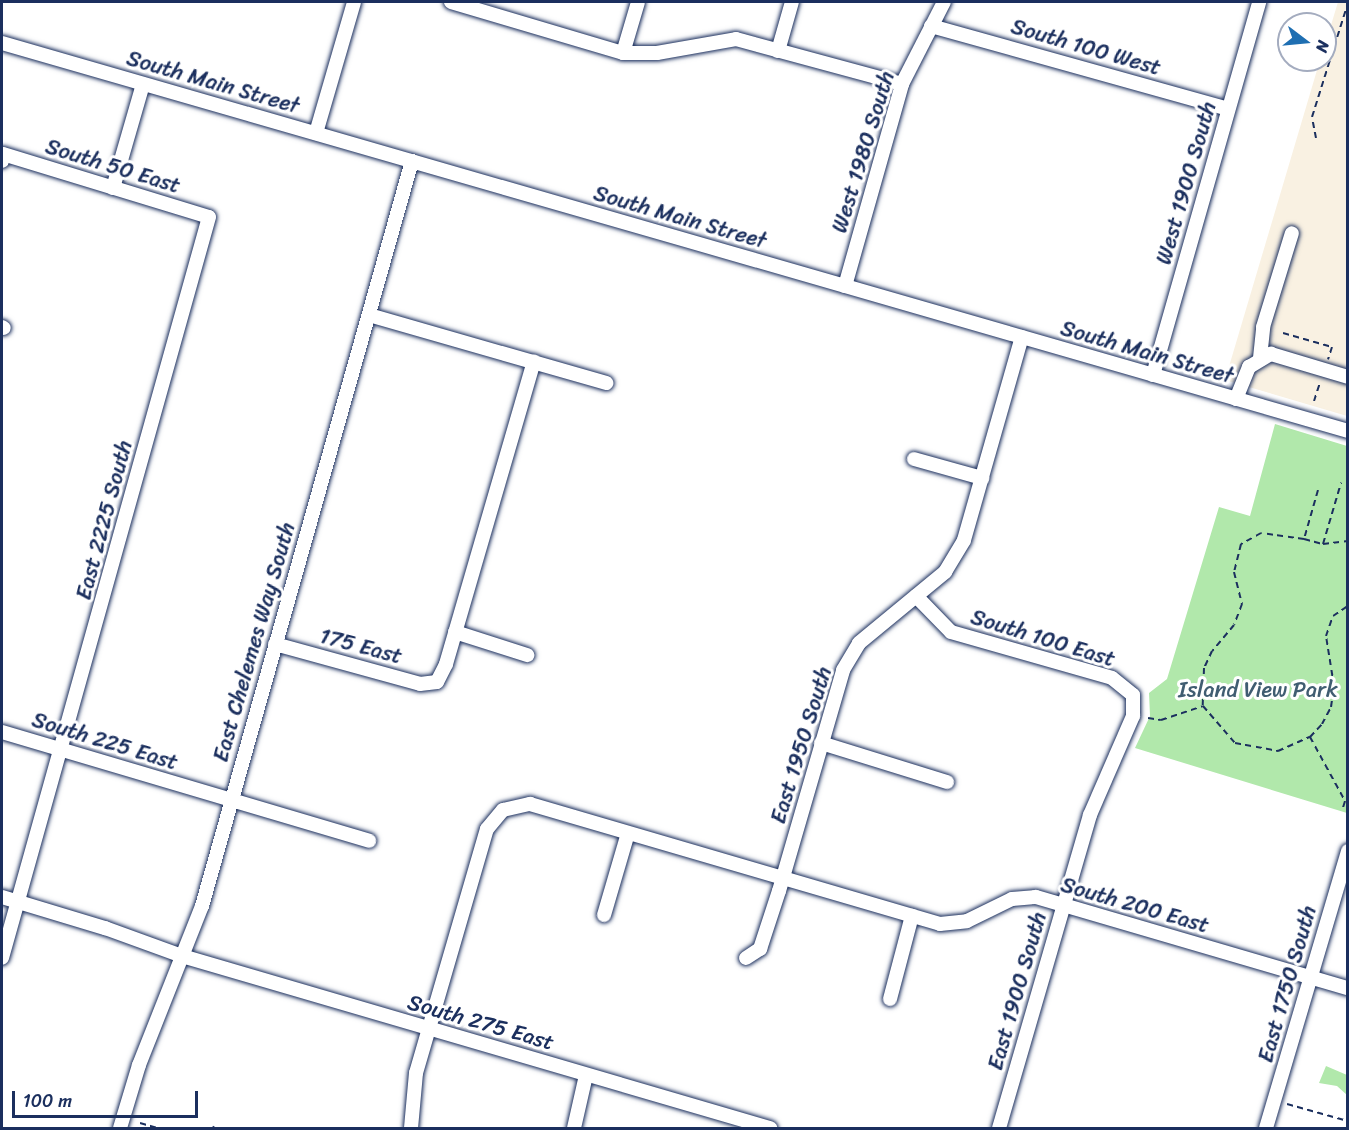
<!DOCTYPE html>
<style>
body{margin:0}
#map{position:relative;width:1349px;height:1130px;overflow:hidden;background:#fff;font-family:Sriracha,sans-serif}
div>[style]{position:absolute}
.built>*{inset:0;background:#f9f1e2}
.green>*{inset:0;background:#b1e8ab}
.path>*{height:2px;margin-top:-1px;transform-origin:0;background:repeating-linear-gradient(90deg,#1b2f5e 0 6px,transparent 0 10.5px)}
.roads{filter:drop-shadow(0 0 2px #1b2f5e) drop-shadow(0 0 2px #1b2f5e)}
.minor>*{height:14px;margin:-7px;padding:0 7px;transform-origin:7px;border-radius:7px;background:#fff}
span{translate:-50% -50%;white-space:nowrap;text-align:center;line-height:1.15;-webkit-text-stroke:6px #fff;paint-order:stroke}
.street-label{font-size:22px;color:#1b2f5e}
.park-label{font-size:22px;color:#405d71}
.frame{position:absolute;inset:0;border:3px solid #1b2f5e;pointer-events:none}
.north{position:absolute;left:1277px;top:12px;width:60px;height:60px;box-sizing:border-box;background:#fff;border:2px solid #a4acbf;border-radius:50%;rotate:106deg;font-size:16px;font-weight:700;line-height:24px;text-align:center;color:#1b2f5e}
.north::after{content:'';display:block;margin:auto;width:21px;height:27px;background:#1f6fb2;clip-path:polygon(50% 0,100% 100%,50% 72%,0 100%)}
.scale{position:absolute;left:12px;top:1091px;width:186px;height:27px;box-sizing:border-box;border:3px solid #1b2f5e;border-top:0;padding-left:8px;font-size:18px;line-height:21px;white-space:nowrap;color:#1b2f5e;-webkit-text-stroke:4px #fff;paint-order:stroke}
</style>
<div id="map">
<div class="built">
<i style="clip-path:polygon(1338px 2px,1347px 2px,1347px 416px,1225px 380px,1320px 60px,1325px 60px,1325px 45px)"></i>
</div>
<div class="green">
<i style="clip-path:polygon(1275px 424px,1347px 446px,1347px 813px,1135px 748px,1150px 716px,1149px 693px,1167px 679px,1219px 507px,1250px 516px)"></i>
<i style="clip-path:polygon(1326px 1066px,1347px 1075px,1347px 1095px,1337px 1086px,1319px 1083px)"></i>
</div>
<div class="path">
<i style="left:1316px;top:138px;width:21px;rotate:-101deg"></i>
<i style="left:1312px;top:117px;width:120px;rotate:-72.5deg"></i>
<i style="left:1283px;top:333px;width:51px;rotate:15.9deg"></i>
<i style="left:1332px;top:347px;width:13px;rotate:108deg"></i>
<i style="left:1314px;top:401px;width:19px;rotate:-72deg"></i>
<i style="left:1318px;top:490px;width:51px;rotate:105.9deg"></i>
<i style="left:1304px;top:539px;width:20px;rotate:15deg"></i>
<i style="left:1323px;top:544px;width:64px;rotate:-73.6deg"></i>
<i style="left:1304px;top:539px;width:43px;rotate:-172.1deg"></i>
<i style="left:1261px;top:533px;width:23px;rotate:151deg"></i>
<i style="left:1241px;top:544px;width:29px;rotate:104deg"></i>
<i style="left:1234px;top:572px;width:33px;rotate:76deg"></i>
<i style="left:1242px;top:604px;width:22px;rotate:111deg"></i>
<i style="left:1234px;top:625px;width:34px;rotate:130deg"></i>
<i style="left:1212px;top:651px;width:19px;rotate:115deg"></i>
<i style="left:1204px;top:668px;width:38px;rotate:92deg"></i>
<i style="left:1203px;top:706px;width:49px;rotate:49.1deg"></i>
<i style="left:1235px;top:743px;width:44px;rotate:10.5deg"></i>
<i style="left:1278px;top:751px;width:35px;rotate:-24deg"></i>
<i style="left:1310px;top:737px;width:18px;rotate:-47deg"></i>
<i style="left:1322px;top:724px;width:19px;rotate:-62deg"></i>
<i style="left:1331px;top:707px;width:21px;rotate:-82deg"></i>
<i style="left:1334px;top:686px;width:51px;rotate:-99.1deg"></i>
<i style="left:1326px;top:636px;width:21px;rotate:-71deg"></i>
<i style="left:1333px;top:616px;width:18px;rotate:-34deg"></i>
<i style="left:1323px;top:544px;width:25px;rotate:-7deg"></i>
<i style="left:1148px;top:718px;width:13px;rotate:9deg"></i>
<i style="left:1161px;top:720px;width:44px;rotate:-18.4deg"></i>
<i style="left:1310px;top:737px;width:73px;rotate:61.3deg"></i>
<i style="left:1345px;top:801px;width:10px;rotate:107deg"></i>
<i style="left:1287px;top:1104px;width:63px;rotate:15.6deg"></i>
<i style="left:140px;top:1123px;width:19px;rotate:16deg"></i>
<i style="left:213px;top:1128px;width:2px;rotate:-63deg"></i>
</div>
<div class="roads">
<div class="minor">
<i style="left:451px;top:2px;width:179px;rotate:16.5deg"></i>
<i style="left:623px;top:53px;width:34px"></i>
<i style="left:657px;top:53px;width:80px;rotate:-10deg"></i>
<i style="left:736px;top:39px;width:172px;rotate:15.2deg"></i>
<i style="left:931px;top:26px;width:308px;rotate:15.6deg"></i>
<i style="left:2px;top:43px;width:1401px;rotate:16.08deg"></i>
<i style="left:778px;top:51px;width:51px;rotate:-74.1deg"></i>
<i style="left:623px;top:53px;width:53px;rotate:-73.6deg"></i>
<i style="left:316px;top:133px;width:136px;rotate:-73.8deg"></i>
<i style="left:2px;top:161px;width:7px;rotate:-82deg"></i>
<i style="left:3px;top:154px;width:215px;rotate:17deg"></i>
<i style="left:209px;top:217px;width:769px;rotate:105.61deg"></i>
<i style="left:113px;top:188px;width:108px;rotate:-73.9deg"></i>
<i style="left:845px;top:286px;width:210px;rotate:-74.2deg"></i>
<i style="left:902px;top:84px;width:92px;rotate:-62.9deg"></i>
<i style="left:369px;top:315px;width:247px;rotate:16deg"></i>
<i style="left:2px;top:327px;width:2px;rotate:27deg"></i>
<i style="left:1260px;top:358px;width:31px;rotate:-84deg"></i>
<i style="left:1263px;top:327px;width:98px;rotate:-72.9deg"></i>
<i style="left:1153px;top:375px;width:388px;rotate:-74.1deg"></i>
<i style="left:1236px;top:399px;width:35px;rotate:-68deg"></i>
<i style="left:1249px;top:367px;width:26px;rotate:-31deg"></i>
<i style="left:1271px;top:354px;width:80px;rotate:16.6deg"></i>
<i style="left:914px;top:459px;width:71px;rotate:15.6deg"></i>
<i style="left:916px;top:596px;width:50px;rotate:45.8deg"></i>
<i style="left:951px;top:632px;width:167px;rotate:15.9deg"></i>
<i style="left:1112px;top:678px;width:27px;rotate:39deg"></i>
<i style="left:1133px;top:695px;width:21px;rotate:90deg"></i>
<i style="left:1133px;top:716px;width:108px;rotate:113.5deg"></i>
<i style="left:1090px;top:815px;width:326px;rotate:106.2deg"></i>
<i style="left:455px;top:632px;width:76px;rotate:17.7deg"></i>
<i style="left:275px;top:644px;width:150px;rotate:15.4deg"></i>
<i style="left:420px;top:684px;width:17px;rotate:-7deg"></i>
<i style="left:437px;top:682px;width:20px;rotate:-63deg"></i>
<i style="left:446px;top:664px;width:315px;rotate:-73.8deg"></i>
<i style="left:2px;top:732px;width:383px;rotate:16.5deg"></i>
<i style="left:821px;top:743px;width:132px;rotate:17.2deg"></i>
<i style="left:2px;top:897px;width:108px;rotate:16.8deg"></i>
<i style="left:105px;top:928px;width:82px;rotate:20deg"></i>
<i style="left:182px;top:956px;width:613px;rotate:16.31deg"></i>
<i style="left:604px;top:915px;width:85px;rotate:-73.7deg"></i>
<i style="left:746px;top:958px;width:17px;rotate:-33deg"></i>
<i style="left:760px;top:949px;width:61px;rotate:-71.9deg"></i>
<i style="left:779px;top:891px;width:230px;rotate:-73.8deg"></i>
<i style="left:843px;top:670px;width:31px;rotate:-59deg"></i>
<i style="left:859px;top:643px;width:112px;rotate:-39.5deg"></i>
<i style="left:945px;top:572px;width:37px;rotate:-59deg"></i>
<i style="left:964px;top:540px;width:211px;rotate:-74.1deg"></i>
<i style="left:890px;top:999px;width:86px;rotate:-75.2deg"></i>
<i style="left:120px;top:1128px;width:66px;rotate:-73.2deg"></i>
<i style="left:139px;top:1065px;width:171px;rotate:-68.4deg"></i>
<i style="left:202px;top:906px;width:774px;rotate:-74.26deg"></i>
<i style="left:411px;top:1128px;width:55px;rotate:-84.8deg"></i>
<i style="left:416px;top:1073px;width:254px;rotate:-73.8deg"></i>
<i style="left:487px;top:829px;width:25px;rotate:-50deg"></i>
<i style="left:503px;top:810px;width:28px;rotate:-13deg"></i>
<i style="left:530px;top:804px;width:427px;rotate:16.3deg"></i>
<i style="left:940px;top:924px;width:27px;rotate:-6deg"></i>
<i style="left:967px;top:921px;width:50px;rotate:-26.1deg"></i>
<i style="left:1012px;top:899px;width:24px;rotate:-5deg"></i>
<i style="left:1036px;top:897px;width:325px;rotate:16.3deg"></i>
<i style="left:574px;top:1128px;width:54px;rotate:-77.2deg"></i>
<i style="left:1266px;top:1128px;width:289px;rotate:-73.5deg"></i>
</div>
</div>
<div class="street-label">
<span style="left:1086px;top:47px;rotate:16deg">South 100 West</span>
<span style="left:213px;top:82px;rotate:16deg">South Main Street</span>
<span style="left:863px;top:152px;rotate:-73deg">West 1980 South</span>
<span style="left:113px;top:166px;rotate:17deg">South 50 East</span>
<span style="left:1186px;top:183px;rotate:-74deg">West 1900 South</span>
<span style="left:680px;top:217px;rotate:16deg">South Main Street</span>
<span style="left:1147px;top:352px;rotate:16deg">South Main Street</span>
<span style="left:104px;top:520px;rotate:-75deg">East 2225 South</span>
<span style="left:1043px;top:638px;rotate:17deg">South 100 East</span>
<span style="left:254px;top:642px;rotate:-74deg">East Chelemes Way South</span>
<span style="left:361px;top:646px;rotate:15deg">175 East</span>
<span style="left:105px;top:741px;rotate:17deg">South 225 East</span>
<span style="left:801px;top:745px;rotate:-73deg">East 1950 South</span>
<span style="left:1135px;top:905px;rotate:16deg">South 200 East</span>
<span style="left:1287px;top:984px;rotate:-74deg">East 1750 South</span>
<span style="left:1017px;top:991px;rotate:-74deg">East 1900 South</span>
<span style="left:481px;top:1022px;rotate:16deg">South 275 East</span>
</div>
<div class="park-label">
<span style="left:1258px;top:690px">Island View Park</span>
</div>
<div class="frame"></div>
<div class="north">N</div>
<div class="scale">100 m</div>
</div>
